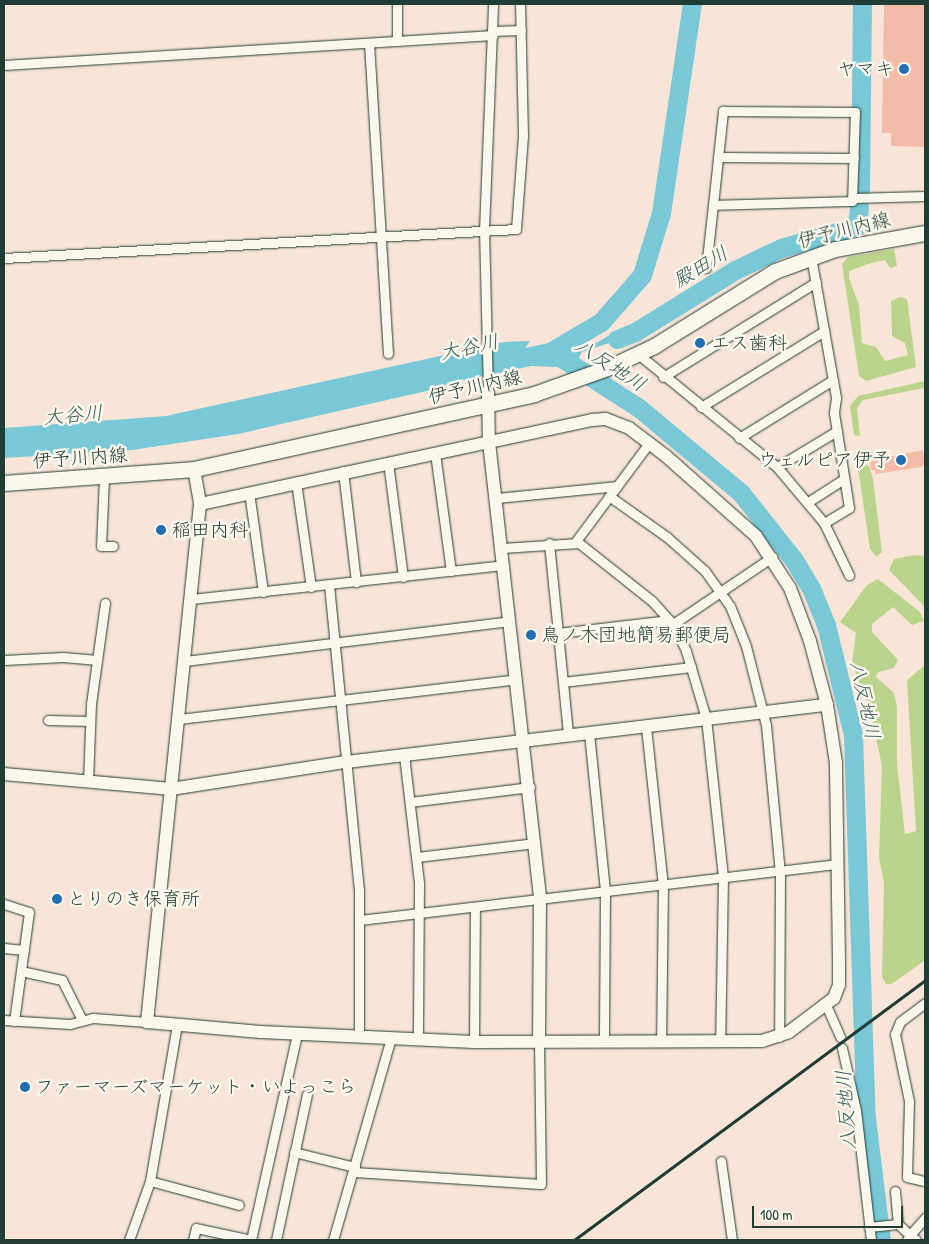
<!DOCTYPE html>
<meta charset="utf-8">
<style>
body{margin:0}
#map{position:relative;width:929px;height:1244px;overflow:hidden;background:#f9e5d8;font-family:"Patrick Hand","Klee One",sans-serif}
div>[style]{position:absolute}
.green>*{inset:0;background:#bad48b}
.water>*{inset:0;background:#79c8d7}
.river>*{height:19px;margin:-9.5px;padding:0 9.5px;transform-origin:9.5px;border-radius:9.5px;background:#79c8d7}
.building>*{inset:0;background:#f4bca8}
.roads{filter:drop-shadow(0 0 1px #1f3d34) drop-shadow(0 0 1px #1f3d34)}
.street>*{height:9px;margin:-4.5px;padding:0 4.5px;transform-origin:4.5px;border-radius:4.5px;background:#fbf7ec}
.secondary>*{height:12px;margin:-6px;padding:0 6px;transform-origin:6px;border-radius:6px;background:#fbf7ec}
.primary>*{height:15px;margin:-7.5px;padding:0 7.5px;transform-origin:7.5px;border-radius:7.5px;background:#fbf7ec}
.rail>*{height:3px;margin:-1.5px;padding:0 1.5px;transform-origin:1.5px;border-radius:1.5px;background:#1f3d34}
.dots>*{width:14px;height:14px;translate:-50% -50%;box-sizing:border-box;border:2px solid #fbf7ec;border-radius:50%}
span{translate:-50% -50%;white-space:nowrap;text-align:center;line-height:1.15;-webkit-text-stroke:5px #fbf7ec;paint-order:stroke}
.poi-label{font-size:19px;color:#1f3d34}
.right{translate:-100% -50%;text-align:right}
.left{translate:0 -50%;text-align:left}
.street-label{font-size:19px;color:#1f3d34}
.water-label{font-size:20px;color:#36605d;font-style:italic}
.frame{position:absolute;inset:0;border:5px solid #1f3d34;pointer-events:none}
.scale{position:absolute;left:752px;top:1206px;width:151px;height:22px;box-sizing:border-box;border:2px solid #1f3d34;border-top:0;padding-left:6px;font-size:15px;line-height:18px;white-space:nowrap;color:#1f3d34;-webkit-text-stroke:4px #fbf7ec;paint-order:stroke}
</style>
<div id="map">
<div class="green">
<i style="clip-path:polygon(894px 249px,897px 266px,890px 268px,885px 260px,871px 263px,849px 271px,849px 278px,859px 305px,862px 343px,876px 347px,885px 361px,908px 355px,905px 343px,892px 336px,891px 301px,900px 297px,907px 299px,916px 367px,866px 381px,859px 376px,842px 264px,848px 257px)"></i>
<i style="clip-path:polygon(925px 381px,924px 388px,863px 400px,857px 408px,860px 436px,854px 435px,850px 406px,858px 396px)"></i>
<i style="clip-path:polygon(861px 463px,869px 466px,873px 479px,882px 552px,876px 557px,870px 549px,858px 468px)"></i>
<i style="clip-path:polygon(915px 555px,925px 556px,925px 607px,889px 570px,894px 559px)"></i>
<i style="clip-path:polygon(878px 579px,920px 612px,924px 621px,912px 625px,893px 607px,872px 624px,872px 632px,898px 660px,894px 668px,878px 672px,876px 677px,894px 693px,897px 707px,897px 764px,905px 834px,916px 831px,907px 680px,925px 665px,925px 960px,892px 984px,886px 984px,882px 977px,884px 883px,879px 858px,882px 766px,870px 710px,852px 663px,856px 633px,840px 622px,867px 585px)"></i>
</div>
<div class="water">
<i style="clip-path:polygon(640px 326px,642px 331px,636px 334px,582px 352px,578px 359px,585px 365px,576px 368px,473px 363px,463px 366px,444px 387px,238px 434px,132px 450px,4px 458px,4px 428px,166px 416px,504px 342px,530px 341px,524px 350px,563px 348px,598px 342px,616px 331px,617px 336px)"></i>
</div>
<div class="river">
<i style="left:860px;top:190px;width:186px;rotate:-89.4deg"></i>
<i style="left:617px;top:339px;width:19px;rotate:-21deg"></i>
<i style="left:635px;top:332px;width:118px;rotate:-31.8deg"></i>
<i style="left:735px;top:270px;width:51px;rotate:-25.6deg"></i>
<i style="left:781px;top:248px;width:79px;rotate:-16.1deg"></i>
<i style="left:857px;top:226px;width:19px;rotate:-84deg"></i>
<i style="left:557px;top:355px;width:98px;rotate:32.9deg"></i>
<i style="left:639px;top:408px;width:133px;rotate:39.8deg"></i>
<i style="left:741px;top:493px;width:85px;rotate:51.7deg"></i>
<i style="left:794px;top:560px;width:33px;rotate:59deg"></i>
<i style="left:811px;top:588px;width:40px;rotate:68deg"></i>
<i style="left:826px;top:625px;width:113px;rotate:76.2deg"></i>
<i style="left:853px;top:735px;width:383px;rotate:88.1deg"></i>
<i style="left:866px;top:1118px;width:123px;rotate:83deg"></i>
<i style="left:434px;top:376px;width:118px;rotate:-11.7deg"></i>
<i style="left:550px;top:352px;width:59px;rotate:-30.5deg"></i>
<i style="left:601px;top:322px;width:62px;rotate:-48.9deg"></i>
<i style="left:642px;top:275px;width:65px;rotate:-73deg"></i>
<i style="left:661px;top:213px;width:211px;rotate:-81.6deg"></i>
</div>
<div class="building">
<i style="clip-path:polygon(884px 4px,925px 4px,925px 147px,891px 146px,891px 133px,882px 133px)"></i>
<i style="clip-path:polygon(923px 450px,925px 464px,921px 467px,876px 474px,875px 470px,871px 470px,870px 461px)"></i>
</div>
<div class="roads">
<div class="street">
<i style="left:397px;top:4px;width:37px;rotate:90deg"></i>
<i style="left:493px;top:31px;width:28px;rotate:-2deg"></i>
<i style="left:369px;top:43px;width:311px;rotate:86.5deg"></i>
<i style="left:4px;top:65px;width:490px;rotate:-3.5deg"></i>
<i style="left:718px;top:157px;width:136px;rotate:0.4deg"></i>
<i style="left:853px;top:198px;width:72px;rotate:-1.6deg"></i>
<i style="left:811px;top:257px;width:143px;rotate:79.9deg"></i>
<i style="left:836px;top:398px;width:15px;rotate:98deg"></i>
<i style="left:834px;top:413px;width:96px;rotate:81deg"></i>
<i style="left:849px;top:508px;width:29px;rotate:149deg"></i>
<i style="left:4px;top:258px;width:513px;rotate:-3.24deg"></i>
<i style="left:516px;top:229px;width:94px;rotate:-85.7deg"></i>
<i style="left:523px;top:135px;width:131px;rotate:-91.3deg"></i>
<i style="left:706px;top:268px;width:63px;rotate:-83.7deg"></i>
<i style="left:713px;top:205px;width:95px;rotate:-83.9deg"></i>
<i style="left:723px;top:111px;width:132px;rotate:0.4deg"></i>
<i style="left:855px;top:112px;width:89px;rotate:91.9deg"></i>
<i style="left:852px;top:201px;width:139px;rotate:178.4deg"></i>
<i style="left:638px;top:354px;width:179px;rotate:39.1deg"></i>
<i style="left:777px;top:467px;width:73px;rotate:50deg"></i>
<i style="left:824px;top:523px;width:58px;rotate:64.3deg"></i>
<i style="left:663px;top:377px;width:180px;rotate:-31.8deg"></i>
<i style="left:488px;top:392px;width:162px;rotate:-91.4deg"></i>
<i style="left:484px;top:230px;width:226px;rotate:-87.7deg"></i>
<i style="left:701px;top:407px;width:145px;rotate:-31.7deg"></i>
<i style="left:739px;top:438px;width:110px;rotate:-31.7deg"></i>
<i style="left:435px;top:453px;width:119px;rotate:82.3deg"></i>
<i style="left:388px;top:462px;width:116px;rotate:82.6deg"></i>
<i style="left:777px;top:467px;width:70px;rotate:-31deg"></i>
<i style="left:343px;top:471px;width:112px;rotate:83.3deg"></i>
<i style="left:104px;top:478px;width:68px;rotate:92.5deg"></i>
<i style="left:101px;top:546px;width:12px"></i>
<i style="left:296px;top:482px;width:106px;rotate:81.9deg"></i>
<i style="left:249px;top:492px;width:101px;rotate:82deg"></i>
<i style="left:609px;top:496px;width:71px;rotate:35.3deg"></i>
<i style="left:667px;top:537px;width:51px;rotate:41.8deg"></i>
<i style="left:705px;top:571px;width:43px;rotate:54.5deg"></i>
<i style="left:730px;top:606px;width:43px;rotate:68.2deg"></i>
<i style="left:746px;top:646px;width:81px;rotate:75.8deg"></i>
<i style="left:766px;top:725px;width:148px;rotate:84.6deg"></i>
<i style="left:780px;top:872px;width:165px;rotate:90.3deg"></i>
<i style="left:497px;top:498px;width:121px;rotate:-5.7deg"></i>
<i style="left:808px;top:502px;width:43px;rotate:-32.6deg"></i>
<i style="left:576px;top:541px;width:122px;rotate:-53.3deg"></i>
<i style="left:549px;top:543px;width:193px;rotate:84.3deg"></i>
<i style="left:502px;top:548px;width:77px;rotate:-3.7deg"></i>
<i style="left:579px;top:543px;width:93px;rotate:38.5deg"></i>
<i style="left:652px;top:601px;width:31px;rotate:48deg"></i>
<i style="left:673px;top:624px;width:30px;rotate:64deg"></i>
<i style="left:686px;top:651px;width:70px;rotate:73.4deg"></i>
<i style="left:706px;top:718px;width:161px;rotate:83.9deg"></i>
<i style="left:723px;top:878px;width:164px;rotate:91deg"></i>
<i style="left:329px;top:585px;width:306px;rotate:84.4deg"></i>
<i style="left:359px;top:890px;width:147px;rotate:90deg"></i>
<i style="left:191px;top:599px;width:314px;rotate:-6.2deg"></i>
<i style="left:673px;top:624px;width:120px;rotate:-34.1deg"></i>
<i style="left:558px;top:633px;width:112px;rotate:-6.7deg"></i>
<i style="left:4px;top:660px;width:59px;rotate:-2.9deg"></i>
<i style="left:63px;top:657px;width:34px;rotate:5deg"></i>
<i style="left:185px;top:661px;width:327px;rotate:-7deg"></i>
<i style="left:563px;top:682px;width:129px;rotate:-6.7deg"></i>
<i style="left:179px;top:719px;width:340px;rotate:-6.7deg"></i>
<i style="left:48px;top:720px;width:42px;rotate:1.4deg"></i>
<i style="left:646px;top:727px;width:159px;rotate:83.9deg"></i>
<i style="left:663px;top:885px;width:157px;rotate:90.7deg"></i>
<i style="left:589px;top:733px;width:159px;rotate:84.2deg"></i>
<i style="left:605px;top:891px;width:151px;rotate:90.4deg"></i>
<i style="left:404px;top:755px;width:129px;rotate:83.3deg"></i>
<i style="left:419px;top:883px;width:156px;rotate:90.4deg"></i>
<i style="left:88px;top:782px;width:78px;rotate:-87.8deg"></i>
<i style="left:91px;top:704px;width:102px;rotate:-82.1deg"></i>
<i style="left:410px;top:802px;width:121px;rotate:-7.1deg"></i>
<i style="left:417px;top:857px;width:119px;rotate:-6.8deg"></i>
<i style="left:4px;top:904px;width:26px;rotate:18deg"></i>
<i style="left:29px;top:912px;width:110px;rotate:97.8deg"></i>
<i style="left:360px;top:920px;width:481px;rotate:-6.7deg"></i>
<i style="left:4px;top:948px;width:20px;rotate:6deg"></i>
<i style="left:21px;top:971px;width:42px;rotate:12.4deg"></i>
<i style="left:62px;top:980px;width:45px;rotate:63.4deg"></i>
<i style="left:925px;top:1003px;width:31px;rotate:143deg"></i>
<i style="left:900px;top:1022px;width:13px;rotate:113deg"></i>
<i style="left:895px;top:1034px;width:68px;rotate:78.2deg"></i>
<i style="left:909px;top:1101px;width:76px;rotate:91.5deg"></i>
<i style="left:907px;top:1177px;width:18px;rotate:13deg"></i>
<i style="left:826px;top:1005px;width:35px;rotate:66deg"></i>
<i style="left:4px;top:1020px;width:66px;rotate:3.5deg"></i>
<i style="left:70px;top:1024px;width:24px;rotate:-15deg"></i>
<i style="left:93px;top:1018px;width:54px;rotate:4.2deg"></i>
<i style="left:474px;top:1042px;width:134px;rotate:-89.6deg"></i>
<i style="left:842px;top:1048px;width:64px;rotate:77.3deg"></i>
<i style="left:856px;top:1110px;width:131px;rotate:83.4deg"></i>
<i style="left:294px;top:1152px;width:63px;rotate:13.8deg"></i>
<i style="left:721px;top:1161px;width:80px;rotate:82.1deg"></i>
<i style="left:354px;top:1172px;width:187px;rotate:3.7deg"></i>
<i style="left:541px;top:1184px;width:141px;rotate:-90.8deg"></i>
<i style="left:150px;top:1181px;width:92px;rotate:15.1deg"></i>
<i style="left:895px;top:1191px;width:33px;rotate:85deg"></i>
<i style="left:898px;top:1224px;width:16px;rotate:43deg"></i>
<i style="left:910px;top:1235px;width:6px;rotate:121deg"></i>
<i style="left:869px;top:1227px;width:29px;rotate:-6deg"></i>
<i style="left:129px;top:1240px;width:63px;rotate:-70.4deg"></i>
<i style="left:150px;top:1181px;width:158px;rotate:-80.2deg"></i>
<i style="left:193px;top:1240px;width:12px;rotate:-76deg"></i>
<i style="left:196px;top:1228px;width:57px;rotate:12.1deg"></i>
<i style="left:251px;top:1240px;width:211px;rotate:-77.4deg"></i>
<i style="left:276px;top:1240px;width:149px;rotate:-78deg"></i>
<i style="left:333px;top:1240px;width:210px;rotate:-74deg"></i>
<i style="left:916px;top:1240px;width:8px;rotate:-140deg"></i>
<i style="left:910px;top:1235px;width:23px;rotate:-49deg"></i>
</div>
<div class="secondary">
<i style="left:488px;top:392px;width:50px;rotate:88.9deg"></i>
<i style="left:489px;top:442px;width:461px;rotate:83.6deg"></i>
<i style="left:540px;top:900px;width:143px;rotate:90.4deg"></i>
<i style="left:194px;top:469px;width:36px;rotate:80deg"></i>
<i style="left:200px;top:504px;width:521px;rotate:95.84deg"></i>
<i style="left:147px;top:1022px;width:114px;rotate:5deg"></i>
<i style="left:261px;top:1032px;width:213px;rotate:2.7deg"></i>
<i style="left:474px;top:1042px;width:288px;rotate:-0.2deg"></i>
<i style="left:762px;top:1041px;width:28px;rotate:-18deg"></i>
<i style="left:789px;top:1032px;width:56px;rotate:-37.1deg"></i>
<i style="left:834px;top:998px;width:14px;rotate:-69deg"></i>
<i style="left:839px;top:985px;width:25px;rotate:-90deg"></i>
<i style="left:839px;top:960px;width:197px;rotate:-90.9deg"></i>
<i style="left:836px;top:763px;width:59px;rotate:-98.8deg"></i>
<i style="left:827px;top:705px;width:66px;rotate:-104.9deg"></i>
<i style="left:810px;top:641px;width:57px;rotate:-110.7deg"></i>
<i style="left:790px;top:588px;width:62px;rotate:-123.2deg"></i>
<i style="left:756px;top:536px;width:120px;rotate:-138.4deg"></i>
<i style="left:666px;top:456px;width:46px;rotate:-142.9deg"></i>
<i style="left:629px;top:428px;width:26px;rotate:-159deg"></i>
<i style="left:605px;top:419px;width:13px;rotate:176deg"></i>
<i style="left:592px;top:420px;width:401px;rotate:167.9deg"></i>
<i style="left:4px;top:774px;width:168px;rotate:5.1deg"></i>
<i style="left:171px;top:789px;width:177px;rotate:-8.8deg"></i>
<i style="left:346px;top:762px;width:484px;rotate:-6.8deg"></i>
</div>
<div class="primary">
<i style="left:4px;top:483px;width:191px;rotate:-4.2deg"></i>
<i style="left:194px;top:469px;width:348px;rotate:-12.4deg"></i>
<i style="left:534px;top:394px;width:77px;rotate:-19.6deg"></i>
<i style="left:607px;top:368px;width:52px;rotate:-25.1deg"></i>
<i style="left:654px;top:346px;width:142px;rotate:-31.8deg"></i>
<i style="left:775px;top:271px;width:64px;rotate:-20.1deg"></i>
<i style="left:835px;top:249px;width:91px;rotate:-10.1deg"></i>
</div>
</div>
<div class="rail">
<i style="left:574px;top:1240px;width:437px;rotate:-36.5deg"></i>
</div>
<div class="dots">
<i style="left:904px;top:69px;background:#1f6fb2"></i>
<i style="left:700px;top:343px;background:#1f6fb2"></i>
<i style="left:901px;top:460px;background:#1f6fb2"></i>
<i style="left:161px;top:530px;background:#1f6fb2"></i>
<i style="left:531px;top:635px;background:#1f6fb2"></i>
<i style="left:57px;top:899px;background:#1f6fb2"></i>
<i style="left:25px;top:1087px;background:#1f6fb2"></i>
</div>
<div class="poi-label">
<span class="right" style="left:894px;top:69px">ヤマキ</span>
<span class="left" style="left:711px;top:343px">エス歯科</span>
<span class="right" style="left:891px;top:460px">ウェルピア伊予</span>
<span class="left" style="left:172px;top:530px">稲田内科</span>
<span class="left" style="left:541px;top:635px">鳥ノ木団地簡易郵便局</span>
<span class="left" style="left:67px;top:899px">とりのき保育所</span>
<span class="left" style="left:35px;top:1087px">ファーマーズマーケット・いよっこら</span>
</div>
<div class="street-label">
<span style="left:844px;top:230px;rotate:-14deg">伊予川内線</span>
<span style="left:475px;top:387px;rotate:-13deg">伊予川内線</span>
<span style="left:80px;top:458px;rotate:-4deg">伊予川内線</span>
</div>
<div class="water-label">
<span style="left:700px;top:266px;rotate:-31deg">殿田川</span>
<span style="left:469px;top:346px;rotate:-12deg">大谷川</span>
<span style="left:611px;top:364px;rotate:33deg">八反地川</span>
<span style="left:73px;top:414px;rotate:-5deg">大谷川</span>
<span style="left:866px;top:700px;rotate:78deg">八反地川</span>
<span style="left:845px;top:1110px;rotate:-94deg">八反地川</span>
</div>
<div class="frame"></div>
<div class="scale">100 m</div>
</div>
